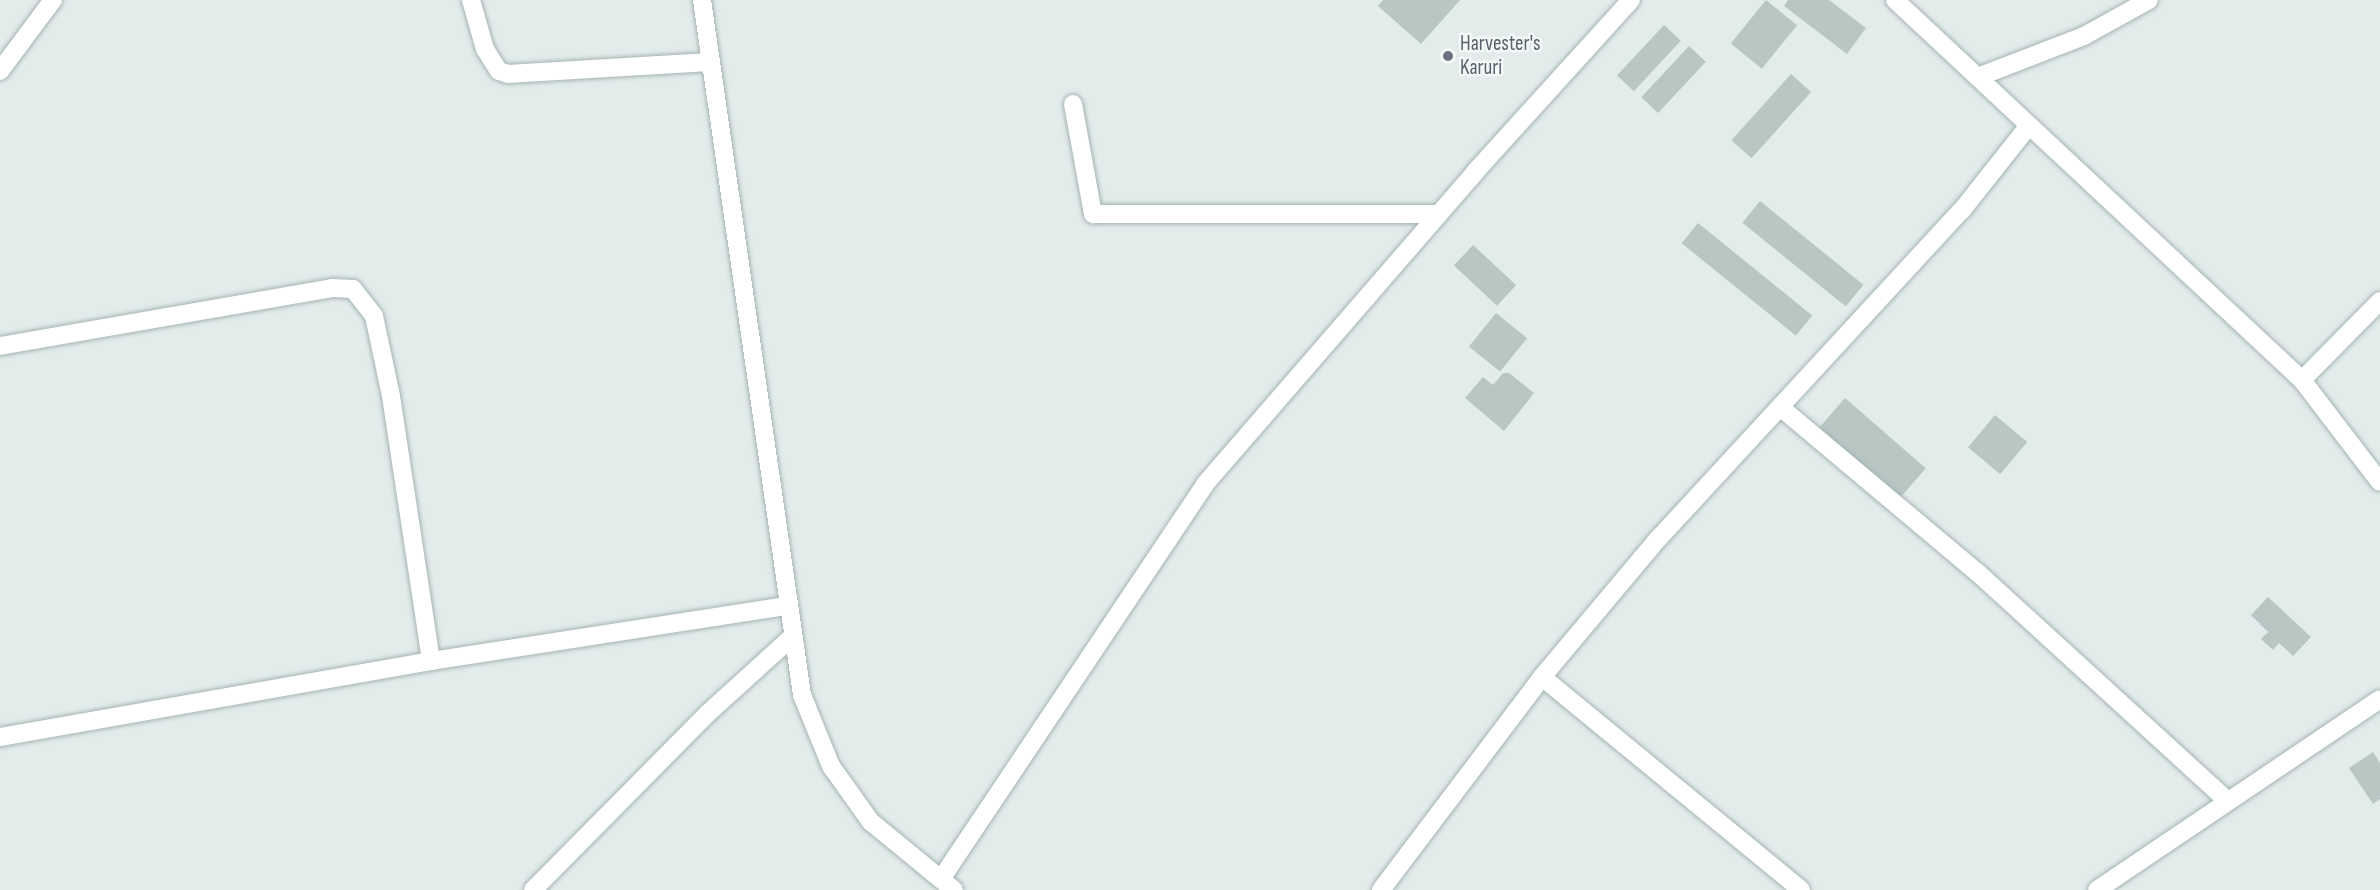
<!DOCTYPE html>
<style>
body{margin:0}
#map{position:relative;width:2380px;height:890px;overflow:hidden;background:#e2eceb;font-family:"Sofia Sans Condensed",sans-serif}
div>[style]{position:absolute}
.building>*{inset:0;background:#b8c7c4;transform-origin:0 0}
.roads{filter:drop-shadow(0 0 2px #a5b4b3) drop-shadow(0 0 2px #a5b4b3)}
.service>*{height:18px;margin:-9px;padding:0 9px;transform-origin:9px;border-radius:9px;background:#fff}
.minor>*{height:18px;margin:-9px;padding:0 9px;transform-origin:9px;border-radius:9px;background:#fff}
.dots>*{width:16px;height:16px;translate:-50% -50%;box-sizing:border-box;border:3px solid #f3f9f7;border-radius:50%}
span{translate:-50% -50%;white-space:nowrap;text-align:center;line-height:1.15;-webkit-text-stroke:5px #f3f9f7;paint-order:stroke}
.worship-label{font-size:21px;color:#5b616d}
.left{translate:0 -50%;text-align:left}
</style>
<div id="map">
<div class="building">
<i style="clip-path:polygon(1383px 0,1460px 0,1421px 44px,1378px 6px)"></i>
<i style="left:1766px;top:0;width:40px;height:56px;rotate:39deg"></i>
<i style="clip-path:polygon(1788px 0,1829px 0,1866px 28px,1847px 54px,1784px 6px)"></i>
<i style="left:1664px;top:25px;width:23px;height:69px;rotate:43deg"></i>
<i style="left:1689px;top:46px;width:23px;height:70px;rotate:43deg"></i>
<i style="left:1791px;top:74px;width:27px;height:89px;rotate:42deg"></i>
<i style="left:1760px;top:201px;width:133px;height:28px;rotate:39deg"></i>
<i style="left:1698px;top:223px;width:147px;height:26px;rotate:39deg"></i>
<i style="left:1473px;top:245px;width:59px;height:28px;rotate:43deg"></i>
<i style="left:1496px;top:313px;width:40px;height:43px;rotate:39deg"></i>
<i style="clip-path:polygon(1503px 373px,1509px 373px,1534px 393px,1504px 431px,1465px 398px,1483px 377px,1493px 385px)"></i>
<i style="left:1845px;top:398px;width:107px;height:41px;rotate:41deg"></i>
<i style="left:1995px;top:415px;width:42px;height:42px;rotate:40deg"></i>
<i style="clip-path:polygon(2268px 597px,2311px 637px,2293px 656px,2279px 643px,2273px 650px,2261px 639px,2268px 632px,2251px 615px)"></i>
<i style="clip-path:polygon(2373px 752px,2380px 763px,2380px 799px,2373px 804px,2349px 768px)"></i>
</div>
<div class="roads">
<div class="service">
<i style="left:1073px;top:104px;width:112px;rotate:79.7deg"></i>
<i style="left:1093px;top:214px;width:345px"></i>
</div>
<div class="minor">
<i style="left:471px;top:0;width:51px;rotate:74.1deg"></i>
<i style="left:485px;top:49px;width:26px;rotate:58deg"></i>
<i style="left:499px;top:71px;width:9px;rotate:18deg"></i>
<i style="left:508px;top:74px;width:201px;rotate:-3.4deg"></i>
<i style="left:702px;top:0;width:702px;rotate:81.81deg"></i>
<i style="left:802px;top:695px;width:77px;rotate:67.8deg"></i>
<i style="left:831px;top:766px;width:69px;rotate:54.5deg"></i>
<i style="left:871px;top:822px;width:107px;rotate:39.3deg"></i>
<i style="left:1895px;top:0;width:557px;rotate:43.04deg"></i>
<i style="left:2302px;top:380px;width:128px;rotate:52.6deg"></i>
<i style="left:0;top:71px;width:89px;rotate:-53.3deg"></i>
<i style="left:1978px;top:77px;width:114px;rotate:-21.1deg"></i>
<i style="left:2084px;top:36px;width:74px;rotate:-29deg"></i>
<i style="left:0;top:346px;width:337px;rotate:-9.9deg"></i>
<i style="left:332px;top:288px;width:21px;rotate:3deg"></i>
<i style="left:353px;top:289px;width:34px;rotate:52deg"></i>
<i style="left:374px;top:316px;width:82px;rotate:78deg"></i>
<i style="left:391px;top:396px;width:268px;rotate:81.4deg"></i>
<i style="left:2302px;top:380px;width:111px;rotate:-45.4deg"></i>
<i style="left:1780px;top:407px;width:258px;rotate:40deg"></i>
<i style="left:1978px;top:573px;width:338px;rotate:42.4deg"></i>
<i style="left:1542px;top:677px;width:335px;rotate:39.4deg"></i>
<i style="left:0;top:737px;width:438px;rotate:-10deg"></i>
<i style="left:431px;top:661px;width:361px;rotate:-8.8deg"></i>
<i style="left:941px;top:879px;width:475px;rotate:-56.2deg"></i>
<i style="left:1205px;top:484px;width:413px;rotate:-49.1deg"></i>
<i style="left:1475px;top:172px;width:232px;rotate:-47.8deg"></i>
<i style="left:533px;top:890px;width:247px;rotate:-45.3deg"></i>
<i style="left:707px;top:714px;width:116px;rotate:-42.2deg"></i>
<i style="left:1381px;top:890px;width:267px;rotate:-52.9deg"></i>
<i style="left:1542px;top:677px;width:180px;rotate:-50deg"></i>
<i style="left:1658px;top:539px;width:448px;rotate:-47.3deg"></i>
<i style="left:1962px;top:210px;width:105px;rotate:-51.6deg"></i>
<i style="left:2097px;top:890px;width:341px;rotate:-34deg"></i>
</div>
</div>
<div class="dots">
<i style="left:1448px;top:56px;background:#6b7280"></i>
</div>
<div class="worship-label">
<span class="left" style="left:1460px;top:56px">Harvester's<br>Karuri</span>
</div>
</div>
